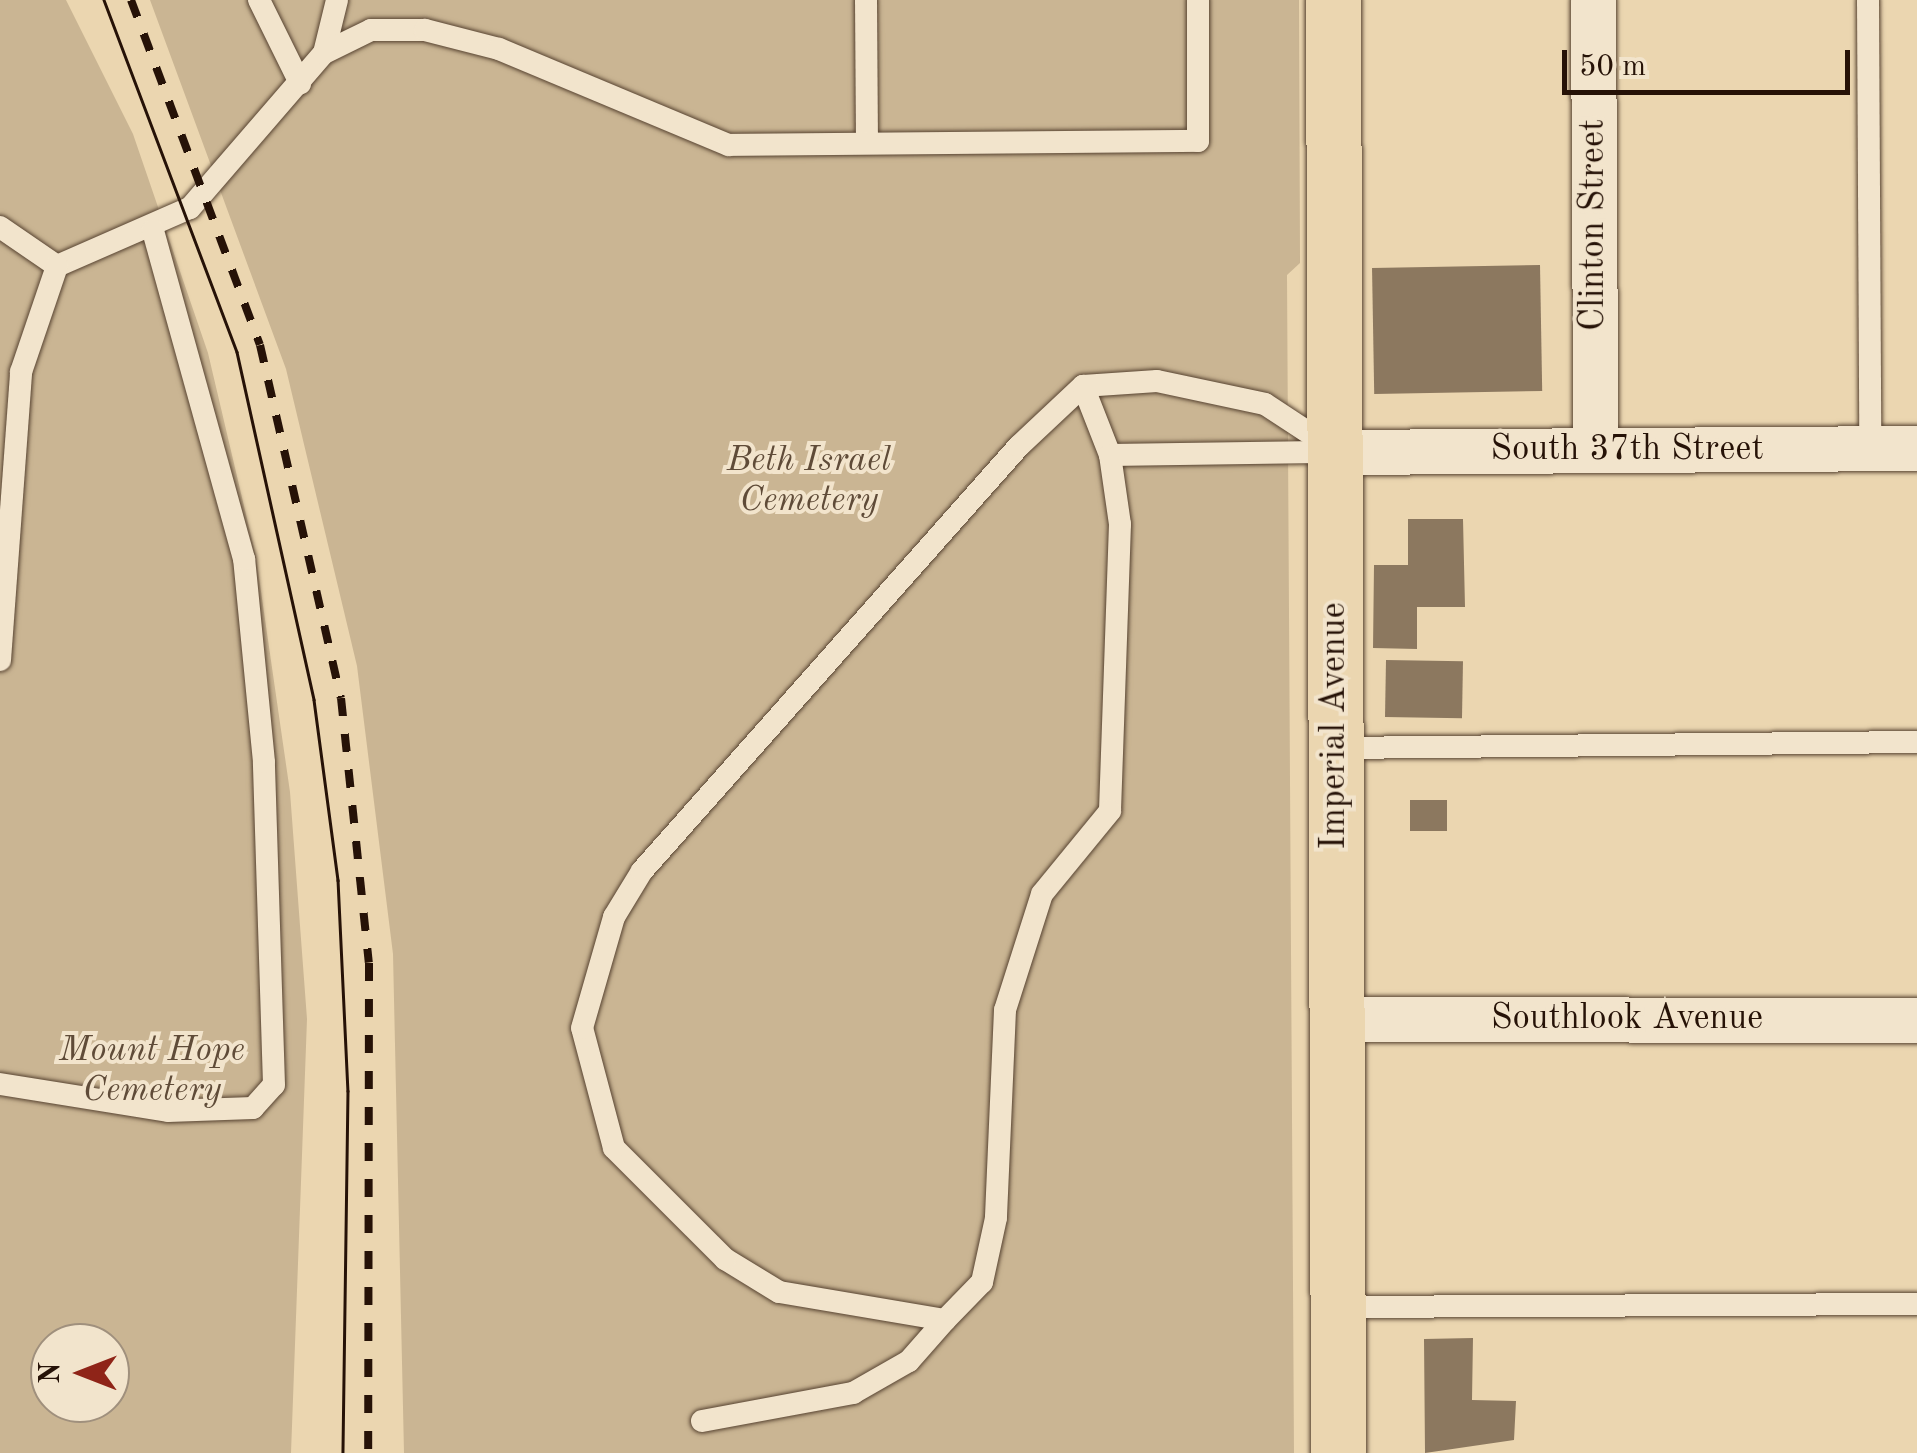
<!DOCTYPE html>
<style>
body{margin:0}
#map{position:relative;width:1917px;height:1453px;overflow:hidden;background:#ebd6b0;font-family:"Old Standard TT",serif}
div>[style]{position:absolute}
.green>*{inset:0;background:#cab593}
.building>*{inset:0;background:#8c785f;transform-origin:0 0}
.roads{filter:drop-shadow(0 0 2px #574331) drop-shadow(0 0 2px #574331)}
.lane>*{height:22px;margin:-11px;padding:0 11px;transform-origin:11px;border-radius:11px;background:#f2e4cc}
.street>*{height:45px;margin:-22.5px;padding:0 22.5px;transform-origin:22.5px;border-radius:22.5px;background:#f2e4cc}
.primary>*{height:55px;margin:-27.5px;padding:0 27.5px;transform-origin:27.5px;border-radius:27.5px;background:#ebd6b0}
.tram>*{height:2.5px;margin:-1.25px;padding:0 1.25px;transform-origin:1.25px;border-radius:1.25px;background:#261207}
.rail>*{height:8px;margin-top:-4px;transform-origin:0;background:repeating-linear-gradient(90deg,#261207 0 18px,transparent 0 36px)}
span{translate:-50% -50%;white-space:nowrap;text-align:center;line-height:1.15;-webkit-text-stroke:8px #f2e4cc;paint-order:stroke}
.street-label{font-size:35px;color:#261207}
.park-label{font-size:35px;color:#5f4b38;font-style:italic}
.north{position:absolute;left:30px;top:1323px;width:100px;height:100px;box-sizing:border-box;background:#f2e4cc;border:2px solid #a0907d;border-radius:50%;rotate:270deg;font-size:28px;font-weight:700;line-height:40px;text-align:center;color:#261207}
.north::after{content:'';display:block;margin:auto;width:35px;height:45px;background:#8f2418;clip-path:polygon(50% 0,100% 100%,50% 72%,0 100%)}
.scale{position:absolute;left:1562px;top:50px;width:288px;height:45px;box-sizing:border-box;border:5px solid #261207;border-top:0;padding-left:12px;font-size:30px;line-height:35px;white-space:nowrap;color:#261207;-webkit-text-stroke:8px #f2e4cc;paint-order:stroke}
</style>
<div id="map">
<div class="green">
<i style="clip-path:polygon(evenodd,0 0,66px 0,133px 134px,208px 353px,256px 557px,290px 792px,307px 1019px,291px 1453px,0 1453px,0 0,50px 1343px,110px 1343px,110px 1403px,50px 1403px,50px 1343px)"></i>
<i style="clip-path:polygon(150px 0,1299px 0,1300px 263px,1287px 275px,1294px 1453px,404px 1453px,393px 954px,357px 666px,286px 369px)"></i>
</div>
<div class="building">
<i style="left:1540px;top:265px;width:126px;height:168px;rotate:89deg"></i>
<i style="clip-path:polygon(1408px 519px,1463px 519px,1465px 607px,1417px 607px,1417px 649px,1373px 648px,1374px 565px,1408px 565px)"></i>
<i style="left:1386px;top:660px;width:77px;height:57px;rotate:1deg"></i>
<i style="left:1447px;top:800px;width:31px;height:37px;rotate:90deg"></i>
<i style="clip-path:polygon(1473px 1338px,1472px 1400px,1516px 1401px,1514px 1440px,1425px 1453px,1424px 1339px)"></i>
</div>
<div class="roads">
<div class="lane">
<i style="left:259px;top:0;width:93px;rotate:63.7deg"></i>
<i style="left:866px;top:0;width:141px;rotate:89.6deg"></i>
<i style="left:1868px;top:0;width:448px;rotate:89.7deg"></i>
<i style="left:324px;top:53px;width:55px;rotate:-76.2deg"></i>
<i style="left:0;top:227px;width:69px;rotate:34.4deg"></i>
<i style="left:57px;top:266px;width:145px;rotate:-23.6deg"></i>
<i style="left:190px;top:208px;width:205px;rotate:-49.2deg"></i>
<i style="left:324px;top:53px;width:52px;rotate:-26.1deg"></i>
<i style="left:371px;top:30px;width:54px"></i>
<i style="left:425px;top:30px;width:76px;rotate:14.4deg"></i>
<i style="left:499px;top:49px;width:249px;rotate:22.7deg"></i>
<i style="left:729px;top:145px;width:469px;rotate:-0.5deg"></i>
<i style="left:1198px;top:141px;width:141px;rotate:-90deg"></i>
<i style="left:1083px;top:386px;width:74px;rotate:68.6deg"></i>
<i style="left:1110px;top:455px;width:70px;rotate:81.8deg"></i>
<i style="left:1120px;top:524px;width:287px;rotate:92deg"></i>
<i style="left:1110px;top:811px;width:107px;rotate:129.3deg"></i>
<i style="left:1042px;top:894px;width:122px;rotate:107.7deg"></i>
<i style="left:1005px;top:1010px;width:208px;rotate:92.5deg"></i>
<i style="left:996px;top:1218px;width:66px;rotate:102.3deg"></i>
<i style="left:982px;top:1282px;width:53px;rotate:134.2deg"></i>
<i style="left:945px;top:1320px;width:168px;rotate:-170.4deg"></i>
<i style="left:779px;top:1292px;width:63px;rotate:-148.6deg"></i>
<i style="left:725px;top:1259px;width:157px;rotate:-135deg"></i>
<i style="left:614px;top:1148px;width:124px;rotate:-104.9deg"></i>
<i style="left:582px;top:1028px;width:116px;rotate:-73.9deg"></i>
<i style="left:614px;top:917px;width:54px;rotate:-58.7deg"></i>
<i style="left:642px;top:871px;width:568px;rotate:-48.43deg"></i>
<i style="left:1019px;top:446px;width:88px;rotate:-43.2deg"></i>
<i style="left:1083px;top:386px;width:74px;rotate:-3.9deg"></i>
<i style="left:1157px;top:381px;width:110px;rotate:12deg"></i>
<i style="left:1265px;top:404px;width:80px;rotate:33.3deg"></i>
<i style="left:1110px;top:455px;width:227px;rotate:-0.8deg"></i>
<i style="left:0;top:660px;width:289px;rotate:-85.8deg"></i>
<i style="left:21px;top:372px;width:112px;rotate:-71.2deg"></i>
<i style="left:1336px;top:748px;width:581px;rotate:-0.59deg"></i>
<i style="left:0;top:1084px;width:170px;rotate:9.1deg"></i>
<i style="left:168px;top:1111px;width:85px;rotate:-2deg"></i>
<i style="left:253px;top:1108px;width:31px;rotate:-48deg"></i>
<i style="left:274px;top:1085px;width:323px;rotate:-91.8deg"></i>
<i style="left:264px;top:762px;width:204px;rotate:-95.6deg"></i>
<i style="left:244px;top:559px;width:341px;rotate:-105.5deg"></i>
<i style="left:1340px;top:1307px;width:577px;rotate:-0.3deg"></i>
<i style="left:702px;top:1421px;width:154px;rotate:-10.5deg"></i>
<i style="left:853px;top:1393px;width:64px;rotate:-29.7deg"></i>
<i style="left:909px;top:1361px;width:55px;rotate:-48.7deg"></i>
</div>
<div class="street">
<i style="left:1593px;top:0;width:450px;rotate:89.7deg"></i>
<i style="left:1338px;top:452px;width:579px;rotate:-0.4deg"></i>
<i style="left:1337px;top:1019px;width:580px;rotate:0.1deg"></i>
</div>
<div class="primary">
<i style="left:1333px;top:0;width:1453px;rotate:89.8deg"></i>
</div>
</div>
<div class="tram">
<i style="left:104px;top:0;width:376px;rotate:69.3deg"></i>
<i style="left:237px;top:352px;width:356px;rotate:77.5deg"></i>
<i style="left:314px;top:700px;width:182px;rotate:82.4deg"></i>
<i style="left:338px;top:880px;width:211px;rotate:87.3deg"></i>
<i style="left:348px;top:1091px;width:362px;rotate:90.8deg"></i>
</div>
<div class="rail">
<i style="left:131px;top:0;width:368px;rotate:69.5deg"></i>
<i style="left:260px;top:345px;width:362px;rotate:77.1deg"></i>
<i style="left:341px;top:698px;width:266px;rotate:84deg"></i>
<i style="left:369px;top:963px;width:490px;rotate:90.1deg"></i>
</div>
<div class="street-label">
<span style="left:1594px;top:225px;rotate:-90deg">Clinton Street</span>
<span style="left:1627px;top:450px">South 37th Street</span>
<span style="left:1335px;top:726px;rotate:-90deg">Imperial Avenue</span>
<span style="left:1627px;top:1019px">Southlook Avenue</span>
</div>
<div class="park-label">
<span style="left:809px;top:481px">Beth Israel<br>Cemetery</span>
<span style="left:152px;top:1071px">Mount Hope<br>Cemetery</span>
</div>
<div class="north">N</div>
<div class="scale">50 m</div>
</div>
